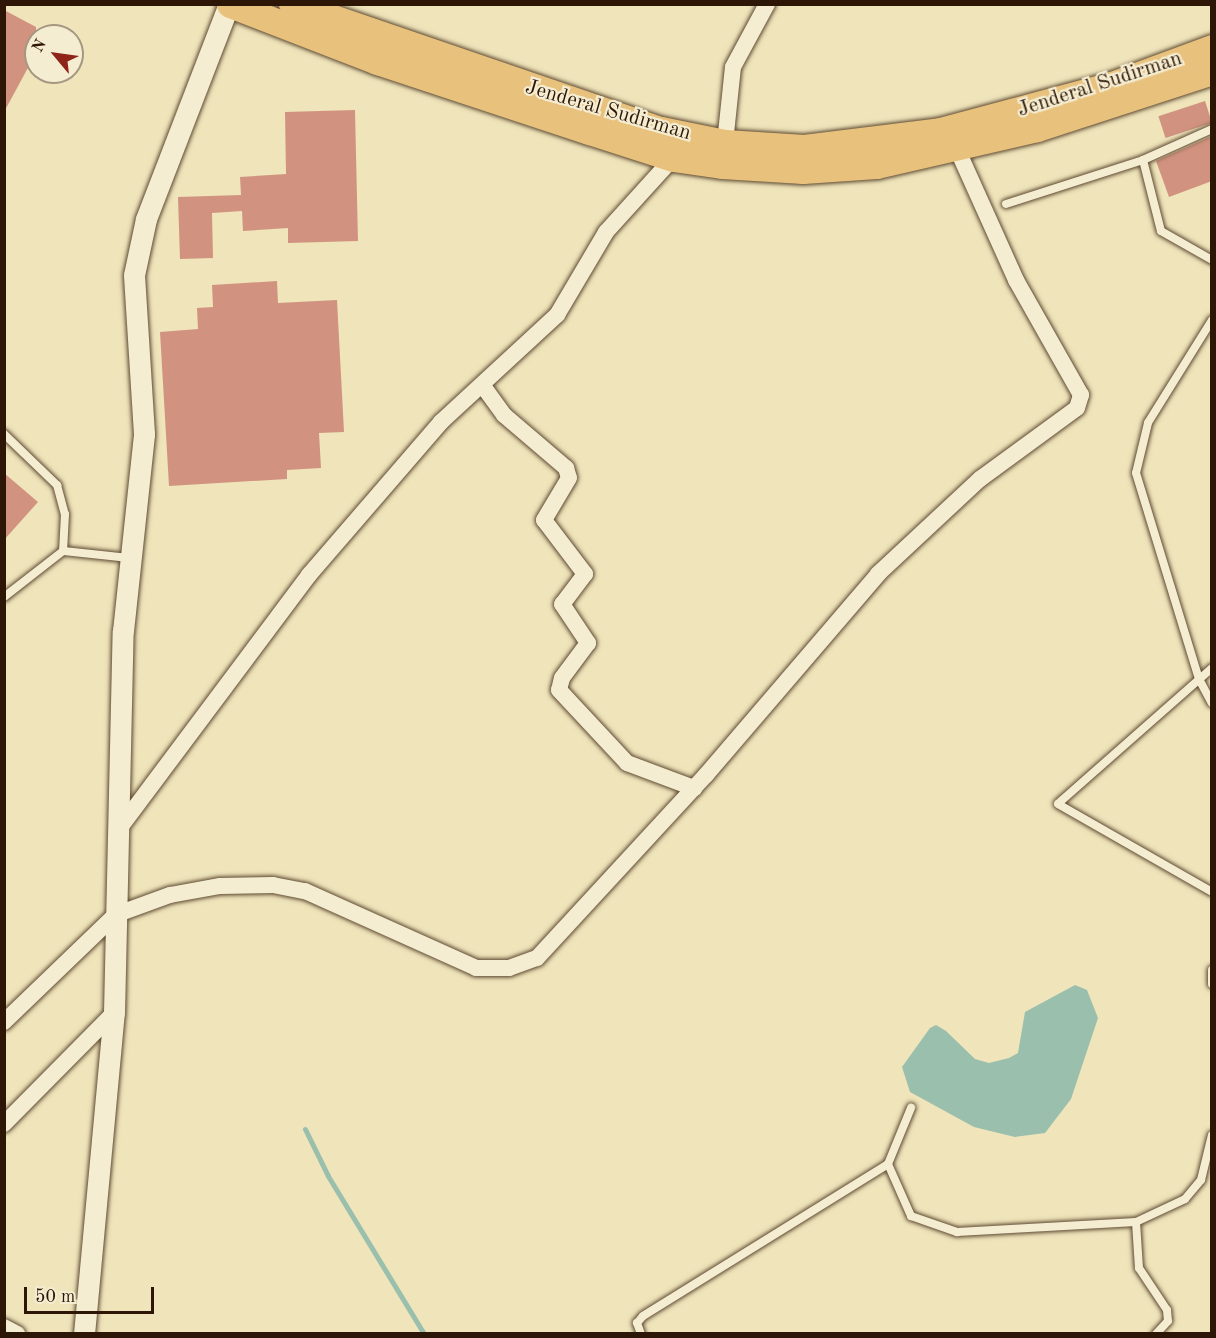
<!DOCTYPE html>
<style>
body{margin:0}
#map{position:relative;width:1216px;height:1338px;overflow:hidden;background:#efe4ba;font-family:"Old Standard TT",serif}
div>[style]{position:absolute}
.water>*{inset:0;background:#9abfac}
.stream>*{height:5px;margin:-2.5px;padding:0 2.5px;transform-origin:2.5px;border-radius:2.5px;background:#9abfac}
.building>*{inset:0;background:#d1937f;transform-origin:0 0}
.roads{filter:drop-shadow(0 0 2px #5e4a32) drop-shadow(0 0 2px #5e4a32)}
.service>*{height:8px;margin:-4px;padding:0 4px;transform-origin:4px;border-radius:4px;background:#f5edd2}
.minor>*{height:16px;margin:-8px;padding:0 8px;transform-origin:8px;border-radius:8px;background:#f5edd2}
.tertiary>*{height:21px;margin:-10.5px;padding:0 10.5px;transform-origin:10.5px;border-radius:10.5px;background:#f5edd2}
.trunk>*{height:27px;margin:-13.5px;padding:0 13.5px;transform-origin:13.5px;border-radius:13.5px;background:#e8c27d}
span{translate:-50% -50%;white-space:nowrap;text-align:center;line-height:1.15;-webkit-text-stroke:4.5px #f5edd2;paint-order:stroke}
.street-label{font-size:21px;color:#2d1605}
.frame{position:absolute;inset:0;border:6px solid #2d1605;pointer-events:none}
.north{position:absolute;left:24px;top:24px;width:60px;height:60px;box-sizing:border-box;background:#f5edd2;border:2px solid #a59780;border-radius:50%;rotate:299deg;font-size:16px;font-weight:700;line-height:24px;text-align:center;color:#2d1605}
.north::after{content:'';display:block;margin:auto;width:21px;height:27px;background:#8f2418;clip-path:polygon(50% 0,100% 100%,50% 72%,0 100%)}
.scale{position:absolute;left:24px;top:1287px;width:130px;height:27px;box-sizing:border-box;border:3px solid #2d1605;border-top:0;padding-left:8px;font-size:18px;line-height:21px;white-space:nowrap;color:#2d1605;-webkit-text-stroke:4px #f5edd2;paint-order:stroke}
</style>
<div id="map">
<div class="water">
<i style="clip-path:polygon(1075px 985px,1087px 990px,1098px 1018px,1071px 1099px,1045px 1133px,1015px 1137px,974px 1127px,910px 1092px,902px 1067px,930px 1028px,936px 1025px,946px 1031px,975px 1059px,989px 1063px,1009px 1058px,1018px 1053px,1025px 1012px)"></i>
</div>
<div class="stream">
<i style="left:305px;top:1129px;width:52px;rotate:63.9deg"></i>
<i style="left:328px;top:1176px;width:185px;rotate:58.7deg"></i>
</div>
<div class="building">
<i style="clip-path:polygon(4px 10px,36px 27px,36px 53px,4px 112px)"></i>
<i style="left:1205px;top:101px;width:23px;height:49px;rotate:72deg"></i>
<i style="clip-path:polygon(355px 110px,358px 241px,288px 243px,288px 228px,243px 231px,242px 211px,212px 213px,213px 258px,180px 259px,178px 197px,241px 195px,240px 177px,286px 174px,285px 112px)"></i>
<i style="clip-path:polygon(1212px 136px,1212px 181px,1169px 197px,1156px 161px)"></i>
<i style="clip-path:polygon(277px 281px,278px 303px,337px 300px,344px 432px,319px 433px,321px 468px,287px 470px,287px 479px,169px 486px,160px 332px,198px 329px,197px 308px,213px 307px,212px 285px)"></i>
<i style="clip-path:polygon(4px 473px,38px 502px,4px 540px)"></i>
</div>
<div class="roads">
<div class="service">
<i style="left:1143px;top:160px;width:73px;rotate:75.8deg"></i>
<i style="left:1161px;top:231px;width:59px;rotate:29.6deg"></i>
<i style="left:1006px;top:204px;width:144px;rotate:-17.8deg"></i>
<i style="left:1143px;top:160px;width:76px;rotate:-24.2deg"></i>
<i style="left:1212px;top:320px;width:121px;rotate:121.9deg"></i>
<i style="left:1148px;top:423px;width:51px;rotate:103.5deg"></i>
<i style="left:1136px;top:473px;width:215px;rotate:73deg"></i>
<i style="left:1199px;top:679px;width:27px;rotate:62deg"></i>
<i style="left:4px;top:434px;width:74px;rotate:43.9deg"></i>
<i style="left:57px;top:485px;width:30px;rotate:75deg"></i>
<i style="left:65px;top:514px;width:37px;rotate:93deg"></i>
<i style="left:4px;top:597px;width:75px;rotate:-37.9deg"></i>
<i style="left:63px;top:551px;width:67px;rotate:6deg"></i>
<i style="left:1212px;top:668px;width:205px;rotate:138.6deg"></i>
<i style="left:1058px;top:804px;width:177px;rotate:29.7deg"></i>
<i style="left:1212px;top:970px;width:14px;rotate:90deg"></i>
<i style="left:888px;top:1164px;width:57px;rotate:66.1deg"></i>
<i style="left:911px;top:1216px;width:49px;rotate:19.2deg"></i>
<i style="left:957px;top:1232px;width:179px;rotate:-3.2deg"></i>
<i style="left:1136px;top:1222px;width:54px;rotate:-25.1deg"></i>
<i style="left:1185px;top:1199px;width:25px;rotate:-50deg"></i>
<i style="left:1201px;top:1180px;width:46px;rotate:-76.3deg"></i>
<i style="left:1136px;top:1222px;width:46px;rotate:86.3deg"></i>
<i style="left:1139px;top:1268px;width:50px;rotate:56.3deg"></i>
<i style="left:1167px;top:1310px;width:11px;rotate:85deg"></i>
<i style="left:1168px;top:1321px;width:18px;rotate:133deg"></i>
<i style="left:641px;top:1334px;width:12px;rotate:-110deg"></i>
<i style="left:637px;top:1323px;width:9px;rotate:-49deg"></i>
<i style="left:643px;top:1316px;width:288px;rotate:-31.8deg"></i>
<i style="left:888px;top:1164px;width:61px;rotate:-67.7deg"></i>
</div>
<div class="minor">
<i style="left:725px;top:143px;width:76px;rotate:-84deg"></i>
<i style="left:733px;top:67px;width:72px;rotate:-61.6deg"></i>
<i style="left:483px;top:386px;width:36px;rotate:54deg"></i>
<i style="left:504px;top:415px;width:82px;rotate:40.5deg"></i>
<i style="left:566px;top:468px;width:10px;rotate:73deg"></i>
<i style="left:569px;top:478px;width:49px;rotate:120.8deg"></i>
<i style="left:544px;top:520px;width:68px;rotate:52.8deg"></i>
<i style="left:585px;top:574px;width:38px;rotate:127deg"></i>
<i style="left:562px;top:604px;width:47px;rotate:56.3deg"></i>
<i style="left:588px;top:643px;width:44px;rotate:126.6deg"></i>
<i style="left:562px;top:678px;width:12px;rotate:104deg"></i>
<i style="left:559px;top:690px;width:100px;rotate:47deg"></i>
<i style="left:627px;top:763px;width:72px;rotate:20.5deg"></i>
<i style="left:119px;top:829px;width:317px;rotate:-53.2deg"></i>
<i style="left:309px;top:575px;width:202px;rotate:-49.2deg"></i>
<i style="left:441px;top:422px;width:158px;rotate:-42.7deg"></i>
<i style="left:557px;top:315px;width:96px;rotate:-59.4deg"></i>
<i style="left:606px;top:232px;width:100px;rotate:-47.8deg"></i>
<i style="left:4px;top:1022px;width:154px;rotate:-43.9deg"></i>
<i style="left:115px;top:915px;width:59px;rotate:-20deg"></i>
<i style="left:170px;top:895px;width:51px;rotate:-10.2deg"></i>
<i style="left:220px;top:886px;width:53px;rotate:-1.1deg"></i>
<i style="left:273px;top:885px;width:33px;rotate:11deg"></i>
<i style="left:305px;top:891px;width:188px;rotate:24.2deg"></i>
<i style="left:476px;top:968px;width:33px"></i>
<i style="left:509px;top:968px;width:30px;rotate:-20deg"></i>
<i style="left:537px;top:958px;width:249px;rotate:-47.3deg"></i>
<i style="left:706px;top:775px;width:265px;rotate:-49.4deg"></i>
<i style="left:878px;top:574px;width:139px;rotate:-43deg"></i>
<i style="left:980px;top:479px;width:120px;rotate:-36.2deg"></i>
<i style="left:1077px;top:408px;width:14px;rotate:-73deg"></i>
<i style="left:1081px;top:395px;width:132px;rotate:-119.5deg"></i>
<i style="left:1016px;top:280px;width:144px;rotate:-114.2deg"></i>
<i style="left:4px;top:1124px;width:156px;rotate:-45.3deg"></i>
<i style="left:4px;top:1327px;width:15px;rotate:28deg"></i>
</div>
<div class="tertiary">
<i style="left:84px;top:1334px;width:322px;rotate:-84.7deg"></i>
<i style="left:114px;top:1013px;width:382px;rotate:-88.7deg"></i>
<i style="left:123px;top:631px;width:198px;rotate:-83.9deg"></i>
<i style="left:144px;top:434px;width:159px;rotate:-93.6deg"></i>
<i style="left:134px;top:275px;width:57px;rotate:-77.9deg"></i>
<i style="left:146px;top:219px;width:230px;rotate:-68.9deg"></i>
</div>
<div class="trunk">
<i style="left:230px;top:4px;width:158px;rotate:21.2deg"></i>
<i style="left:377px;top:61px;width:223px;rotate:18.3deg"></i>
<i style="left:589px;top:131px;width:88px;rotate:17.8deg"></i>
<i style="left:673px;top:158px;width:49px;rotate:8.1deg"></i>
<i style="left:722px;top:165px;width:81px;rotate:3.5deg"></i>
<i style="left:803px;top:170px;width:73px;rotate:-3.9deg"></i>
<i style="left:876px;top:165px;width:165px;rotate:-12.9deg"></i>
<i style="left:1037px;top:128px;width:184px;rotate:-18deg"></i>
<i style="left:292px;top:4px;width:390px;rotate:18.9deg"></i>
<i style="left:661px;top:130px;width:65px;rotate:11.5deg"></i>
<i style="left:725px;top:143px;width:79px;rotate:3.6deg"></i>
<i style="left:804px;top:148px;width:137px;rotate:-7.1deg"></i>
<i style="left:940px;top:131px;width:178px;rotate:-15deg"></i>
<i style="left:1112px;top:85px;width:107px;rotate:-20.3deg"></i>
</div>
</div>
<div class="street-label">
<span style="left:1100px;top:85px;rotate:-18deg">Jenderal Sudirman</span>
<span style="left:608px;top:111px;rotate:16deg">Jenderal Sudirman</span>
</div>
<div class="frame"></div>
<div class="north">N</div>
<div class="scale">50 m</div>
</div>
